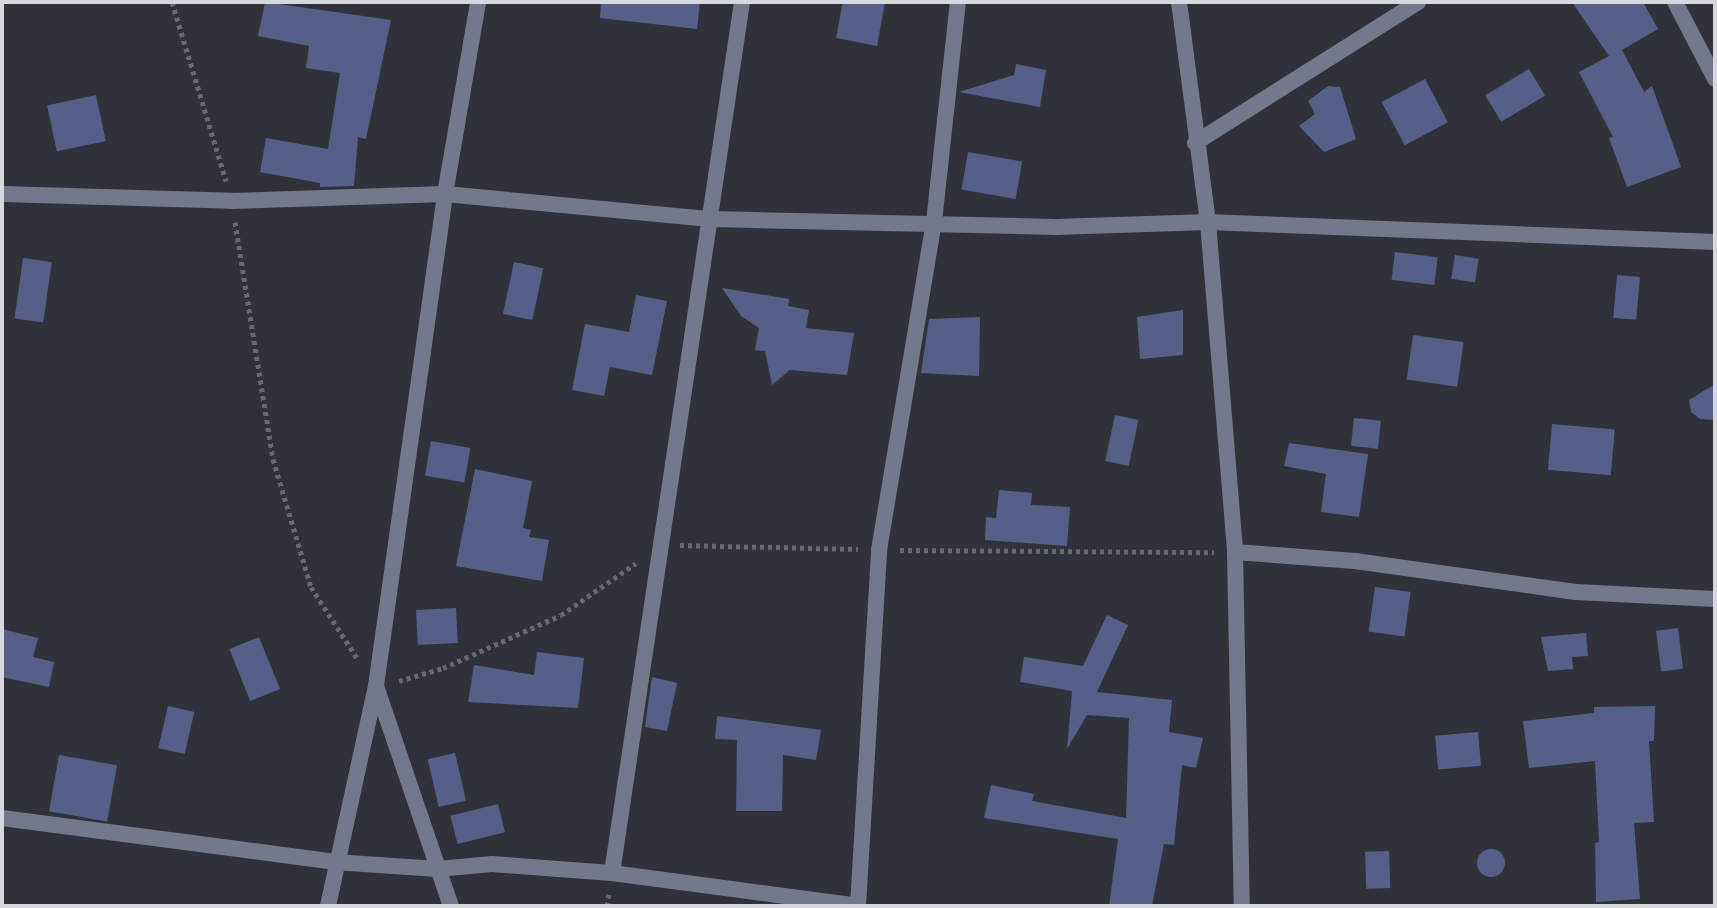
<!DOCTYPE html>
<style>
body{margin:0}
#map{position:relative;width:1717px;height:908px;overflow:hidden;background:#313239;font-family:Helvetica,sans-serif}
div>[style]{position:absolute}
.building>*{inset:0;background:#565f87;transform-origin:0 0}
.round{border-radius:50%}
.path>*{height:5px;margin-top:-2.5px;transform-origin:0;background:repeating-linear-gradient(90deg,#68696f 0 4px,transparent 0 8px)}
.minor>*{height:16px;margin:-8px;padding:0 8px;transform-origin:8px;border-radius:8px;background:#73788a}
span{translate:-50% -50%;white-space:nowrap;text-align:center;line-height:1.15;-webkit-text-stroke:6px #313239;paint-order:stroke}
.frame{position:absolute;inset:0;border:4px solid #d7d8dd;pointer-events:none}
</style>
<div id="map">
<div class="building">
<i style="clip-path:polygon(265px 2px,391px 20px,366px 139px,358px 137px,354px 186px,320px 187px,320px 183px,260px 172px,266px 138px,328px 149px,340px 73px,306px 68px,309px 46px,258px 36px)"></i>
<i style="clip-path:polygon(601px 2px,700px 2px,697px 29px,600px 18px)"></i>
<i style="clip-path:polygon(843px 2px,885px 2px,877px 46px,836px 38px)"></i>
<i style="clip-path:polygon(1572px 2px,1643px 2px,1658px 29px,1622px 50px,1644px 92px,1652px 86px,1681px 167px,1627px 187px,1609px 138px,1613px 137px,1579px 72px,1609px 56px)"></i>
<i style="clip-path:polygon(1016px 64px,1046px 70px,1040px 107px,959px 92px,1014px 75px)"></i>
<i style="left:1529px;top:69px;width:31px;height:51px;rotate:59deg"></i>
<i style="left:1425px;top:79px;width:49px;height:49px;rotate:62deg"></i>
<i style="clip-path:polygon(1328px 86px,1340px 87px,1356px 139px,1324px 152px,1299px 126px,1315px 114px,1308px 101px)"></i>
<i style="left:96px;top:95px;width:47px;height:50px;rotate:78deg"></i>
<i style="left:968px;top:152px;width:55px;height:38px;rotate:10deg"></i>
<i style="left:1395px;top:252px;width:43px;height:28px;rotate:7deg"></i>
<i style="left:1455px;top:255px;width:24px;height:24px;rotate:9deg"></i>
<i style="left:23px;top:258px;width:29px;height:61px;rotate:8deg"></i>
<i style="left:514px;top:262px;width:30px;height:53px;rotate:12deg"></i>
<i style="left:1617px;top:275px;width:23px;height:43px;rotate:5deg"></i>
<i style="clip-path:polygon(722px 288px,789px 299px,788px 306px,809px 310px,806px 328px,854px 333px,847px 375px,790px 370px,772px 385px,765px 351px,755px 350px,759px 328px,741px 316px)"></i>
<i style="clip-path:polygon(636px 295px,667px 301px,652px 375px,610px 367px,604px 396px,572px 390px,585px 324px,629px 332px)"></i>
<i style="clip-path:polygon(1183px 310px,1183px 355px,1140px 359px,1137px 317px)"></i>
<i style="clip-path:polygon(980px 317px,979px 376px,921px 373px,929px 319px)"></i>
<i style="left:1413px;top:335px;width:51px;height:45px;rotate:8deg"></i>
<i style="clip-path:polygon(1715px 384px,1715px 420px,1700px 419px,1691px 412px,1689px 400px)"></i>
<i style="left:1115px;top:415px;width:24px;height:47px;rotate:12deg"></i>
<i style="left:1354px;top:418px;width:27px;height:28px;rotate:6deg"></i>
<i style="left:1552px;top:424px;width:63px;height:46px;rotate:5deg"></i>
<i style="left:431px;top:441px;width:40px;height:35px;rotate:10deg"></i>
<i style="clip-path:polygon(1289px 443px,1368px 454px,1359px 517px,1321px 512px,1326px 474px,1284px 466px)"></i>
<i style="clip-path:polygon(475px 469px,532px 481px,523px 528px,531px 530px,529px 537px,549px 540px,542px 581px,456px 566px)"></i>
<i style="clip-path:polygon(999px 490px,1032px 493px,1031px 505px,1070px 507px,1067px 546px,985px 540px,986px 517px,996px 518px)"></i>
<i style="left:1375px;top:587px;width:36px;height:45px;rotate:8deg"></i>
<i style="left:456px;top:608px;width:35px;height:40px;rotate:87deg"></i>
<i style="clip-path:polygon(1107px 615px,1128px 625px,1097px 692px,1172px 700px,1169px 732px,1203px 738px,1196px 768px,1182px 765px,1174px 845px,1164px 844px,1152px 906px,1109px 906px,1118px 839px,984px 818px,991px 785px,1034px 794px,1032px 801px,1126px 818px,1129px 718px,1087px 715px,1067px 749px,1072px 691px,1020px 682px,1024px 657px,1083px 666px)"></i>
<i style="left:1678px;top:628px;width:41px;height:22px;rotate:83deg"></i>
<i style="clip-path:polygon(2px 629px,38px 638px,33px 657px,54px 662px,49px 687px,2px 677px)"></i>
<i style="clip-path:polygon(1586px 633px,1588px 656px,1572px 657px,1573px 669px,1548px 671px,1541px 637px)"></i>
<i style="left:259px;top:637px;width:56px;height:32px;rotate:68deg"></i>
<i style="clip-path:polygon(537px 652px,584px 658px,578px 708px,468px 702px,474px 665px,534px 675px)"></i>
<i style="clip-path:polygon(652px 677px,677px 683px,667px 731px,645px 727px)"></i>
<i style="left:168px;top:706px;width:27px;height:43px;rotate:13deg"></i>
<i style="clip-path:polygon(1655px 706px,1654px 741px,1649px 741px,1654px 822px,1634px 823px,1640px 899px,1596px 902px,1595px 843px,1599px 842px,1595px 761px,1529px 768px,1523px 721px,1594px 713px,1594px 707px)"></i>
<i style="clip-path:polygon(717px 716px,821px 730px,816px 760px,783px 755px,782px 811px,736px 811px,737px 740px,715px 739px)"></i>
<i style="left:1478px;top:732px;width:34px;height:43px;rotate:85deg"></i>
<i style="left:455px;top:753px;width:49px;height:28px;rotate:77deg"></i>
<i style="left:59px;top:755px;width:59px;height:57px;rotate:10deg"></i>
<i style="left:498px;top:804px;width:29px;height:49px;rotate:76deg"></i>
<i class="round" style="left:1477px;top:849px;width:28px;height:28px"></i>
<i style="left:1389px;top:851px;width:37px;height:24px;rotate:88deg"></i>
</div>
<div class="path">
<i style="left:172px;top:2px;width:187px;rotate:73.2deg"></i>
<i style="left:235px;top:222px;width:240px;rotate:80.9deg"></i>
<i style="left:273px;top:459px;width:134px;rotate:73.5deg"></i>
<i style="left:311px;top:587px;width:85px;rotate:57.1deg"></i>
<i style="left:680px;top:545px;width:178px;rotate:1.3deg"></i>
<i style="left:900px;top:550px;width:314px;rotate:0.4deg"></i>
<i style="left:399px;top:681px;width:46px;rotate:-16.5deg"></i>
<i style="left:443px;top:668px;width:129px;rotate:-24.2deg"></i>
<i style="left:561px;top:615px;width:91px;rotate:-34.7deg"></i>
<i style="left:607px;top:906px;width:12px;rotate:-81deg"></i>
</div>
<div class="minor">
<i style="left:1179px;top:2px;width:222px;rotate:82.5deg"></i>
<i style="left:1208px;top:222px;width:331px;rotate:85.3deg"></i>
<i style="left:1235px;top:552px;width:354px;rotate:88.9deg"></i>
<i style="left:1675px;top:2px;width:87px;rotate:62.5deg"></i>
<i style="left:1195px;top:143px;width:264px;rotate:-32.3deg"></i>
<i style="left:2px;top:194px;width:230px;rotate:1.7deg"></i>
<i style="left:232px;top:201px;width:213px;rotate:-1.9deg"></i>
<i style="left:445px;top:194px;width:264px;rotate:5.4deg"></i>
<i style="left:708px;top:219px;width:348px;rotate:1.3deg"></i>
<i style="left:1056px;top:227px;width:152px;rotate:-1.9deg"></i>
<i style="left:1208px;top:222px;width:507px;rotate:2.26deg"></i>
<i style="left:1235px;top:552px;width:120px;rotate:4.3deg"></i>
<i style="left:1355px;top:561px;width:223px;rotate:8deg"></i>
<i style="left:1576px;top:592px;width:139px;rotate:2.9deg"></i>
<i style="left:376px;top:686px;width:232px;rotate:71.2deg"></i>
<i style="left:2px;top:818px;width:335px;rotate:7.5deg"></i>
<i style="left:334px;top:862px;width:104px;rotate:3.9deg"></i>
<i style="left:438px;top:869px;width:54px;rotate:-5.3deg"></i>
<i style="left:492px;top:864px;width:120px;rotate:4.3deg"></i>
<i style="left:612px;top:873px;width:248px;rotate:7.6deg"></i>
<i style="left:612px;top:873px;width:881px;rotate:-81.51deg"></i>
<i style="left:328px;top:906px;width:225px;rotate:-77.7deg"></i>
<i style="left:376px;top:686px;width:497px;rotate:-82deg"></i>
<i style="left:445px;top:194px;width:195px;rotate:-80.2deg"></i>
<i style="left:858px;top:906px;width:357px;rotate:-86.6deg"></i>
<i style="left:879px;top:550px;width:333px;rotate:-80.5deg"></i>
<i style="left:934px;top:222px;width:221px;rotate:-83.8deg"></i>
</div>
<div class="frame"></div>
</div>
